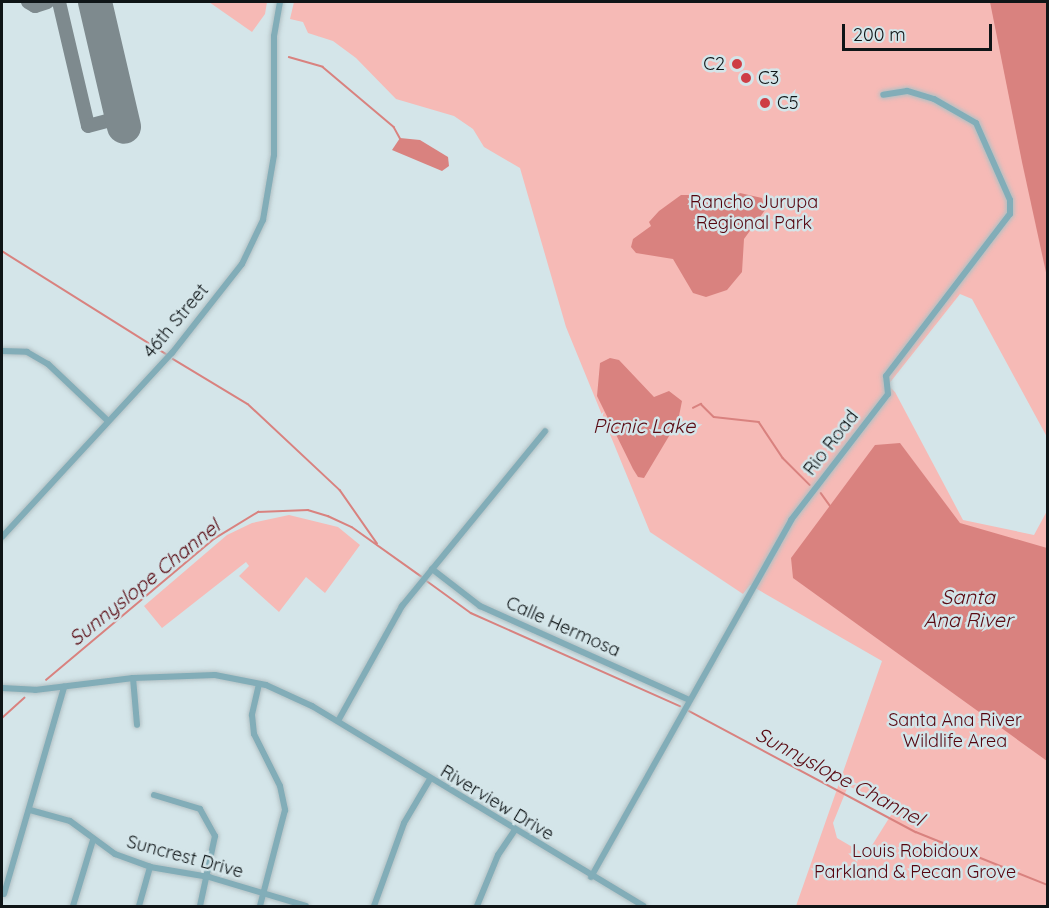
<!DOCTYPE html>
<style>
body{margin:0}
#map{position:relative;width:1049px;height:908px;overflow:hidden;background:#d4e5e9;font-family:Quicksand,sans-serif}
div>[style]{position:absolute}
.green>*{inset:0;background:#f6bab6}
.water>*{inset:0;background:#d9827f}
.stream>*{height:1.5px;margin:-0.75px;padding:0 0.75px;transform-origin:0.75px;border-radius:0.75px;background:#d9827f}
.taxiway>*{height:14px;margin:-7px;padding:0 7px;transform-origin:7px;border-radius:7px;background:#7e8a8e}
.runway>*{height:34px;margin:-17px;padding:0 17px;transform-origin:17px;border-radius:17px;background:#7e8a8e}
.roads{filter:drop-shadow(0 0 2px #b1c0c3) drop-shadow(0 0 2px #b1c0c3)}
.minor>*{height:6px;margin:-3px;padding:0 3px;transform-origin:3px;border-radius:3px;background:#82adb8}
.dots>*{width:16px;height:16px;translate:-50% -50%;box-sizing:border-box;border:3px solid #d4e5e9;border-radius:50%}
span{translate:-50% -50%;white-space:nowrap;text-align:center;line-height:1.15;-webkit-text-stroke:5px #d4e5e9;paint-order:stroke}
.poi-label{font-size:18px;color:#0f1517}
.right{translate:-100% -50%;text-align:right}
.left{translate:0 -50%;text-align:left}
.park-label{font-size:18px;color:#55040e}
.street-label{font-size:18px;color:#0f1517}
.water-label{font-size:20px;color:#5a0b13;font-style:italic}
.frame{position:absolute;inset:0;border:3px solid #0f1517;pointer-events:none}
.scale{position:absolute;left:842px;top:24px;width:150px;height:27px;box-sizing:border-box;border:3px solid #0f1517;border-top:0;padding-left:8px;font-size:18px;line-height:21px;white-space:nowrap;color:#0f1517;-webkit-text-stroke:4px #d4e5e9;paint-order:stroke}
</style>
<div id="map">
<div class="green">
<i style="clip-path:polygon(209px 2px,267px 2px,265px 14px,252px 32px)"></i>
<i style="clip-path:polygon(evenodd,294px 2px,1047px 2px,1047px 437px,972px 299px,960px 294px,888px 385px,895px 392px,963px 520px,1034px 535px,1047px 511px,1047px 906px,796px 906px,882px 661px,750px 585px,743px 594px,650px 532px,566px 327px,520px 168px,484px 147px,473px 129px,454px 116px,396px 99px,356px 58px,333px 41px,308px 33px,303px 22px,290px 19px,294px 2px,848px 786px,896px 807px,866px 855px,837px 838px,833px 823px,848px 786px)"></i>
<i style="clip-path:polygon(289px 515px,338px 527px,360px 545px,325px 593px,306px 577px,279px 612px,239px 576px,249px 566px,246px 562px,162px 628px,144px 606px,227px 535px,252px 523px)"></i>
</div>
<div class="water">
<i style="clip-path:polygon(990px 2px,1047px 2px,1047px 277px,1022px 162px)"></i>
<i style="clip-path:polygon(400px 138px,420px 140px,448px 157px,449px 166px,442px 171px,392px 150px)"></i>
<i style="clip-path:polygon(740px 193px,762px 198px,765px 210px,744px 239px,742px 272px,727px 290px,706px 297px,693px 293px,673px 259px,636px 253px,631px 247px,633px 239px,651px 226px,649px 222px,659px 211px,681px 195px,696px 195px,717px 209px)"></i>
<i style="clip-path:polygon(610px 358px,619px 360px,654px 397px,669px 391px,682px 401px,678px 421px,644px 478px,638px 477px,633px 469px,597px 396px,600px 363px)"></i>
<i style="clip-path:polygon(900px 443px,960px 523px,1047px 548px,1047px 761px,793px 578px,791px 558px,875px 445px)"></i>
</div>
<div class="stream">
<i style="left:289px;top:57px;width:35px;rotate:16deg"></i>
<i style="left:323px;top:67px;width:93px;rotate:40.2deg"></i>
<i style="left:394px;top:127px;width:13px;rotate:61deg"></i>
<i style="left:2px;top:251px;width:194px;rotate:32.1deg"></i>
<i style="left:173px;top:359px;width:87px;rotate:31deg"></i>
<i style="left:248px;top:404px;width:126px;rotate:43.1deg"></i>
<i style="left:340px;top:490px;width:65px;rotate:55.1deg"></i>
<i style="left:693px;top:408px;width:9px;rotate:-27deg"></i>
<i style="left:701px;top:404px;width:18px;rotate:45deg"></i>
<i style="left:714px;top:417px;width:45px;rotate:6.3deg"></i>
<i style="left:759px;top:422px;width:43px;rotate:56.3deg"></i>
<i style="left:783px;top:458px;width:38px;rotate:45deg"></i>
<i style="left:821px;top:493px;width:17px;rotate:54deg"></i>
<i style="left:427px;top:581px;width:54px;rotate:36deg"></i>
<i style="left:471px;top:613px;width:229px;rotate:24deg"></i>
<i style="left:46px;top:680px;width:219px;rotate:-40deg"></i>
<i style="left:214px;top:539px;width:52px;rotate:-31.5deg"></i>
<i style="left:258px;top:512px;width:50px;rotate:-2.3deg"></i>
<i style="left:308px;top:510px;width:21px;rotate:17deg"></i>
<i style="left:328px;top:516px;width:26px;rotate:25deg"></i>
<i style="left:352px;top:527px;width:86px;rotate:35.5deg"></i>
<i style="left:689px;top:711px;width:257px;rotate:28.1deg"></i>
<i style="left:916px;top:832px;width:142px;rotate:21.9deg"></i>
<i style="left:2px;top:718px;width:30px;rotate:-42deg"></i>
</div>
<div class="taxiway">
<i style="left:28px;top:2px;width:8px;rotate:30deg"></i>
<i style="left:35px;top:6px;width:13px;rotate:-18deg"></i>
<i style="left:59px;top:2px;width:127px;rotate:76.8deg"></i>
<i style="left:88px;top:126px;width:35px;rotate:-15deg"></i>
</div>
<div class="runway">
<i style="left:95px;top:2px;width:128px;rotate:76.9deg"></i>
</div>
<div class="roads">
<div class="minor">
<i style="left:2px;top:351px;width:25px;rotate:2deg"></i>
<i style="left:27px;top:352px;width:24px;rotate:30deg"></i>
<i style="left:48px;top:364px;width:81px;rotate:43.5deg"></i>
<i style="left:2px;top:537px;width:251px;rotate:-47.3deg"></i>
<i style="left:172px;top:353px;width:113px;rotate:-51.8deg"></i>
<i style="left:242px;top:264px;width:49px;rotate:-64.5deg"></i>
<i style="left:263px;top:220px;width:66px;rotate:-80.4deg"></i>
<i style="left:274px;top:155px;width:119px;rotate:-90deg"></i>
<i style="left:274px;top:36px;width:35px;rotate:-80deg"></i>
<i style="left:432px;top:569px;width:61px;rotate:37.6deg"></i>
<i style="left:480px;top:606px;width:229px;rotate:24.2deg"></i>
<i style="left:133px;top:678px;width:47px;rotate:85.1deg"></i>
<i style="left:259px;top:684px;width:32px;rotate:103deg"></i>
<i style="left:252px;top:715px;width:19px;rotate:84deg"></i>
<i style="left:254px;top:734px;width:58px;rotate:63.4deg"></i>
<i style="left:280px;top:786px;width:25px;rotate:78deg"></i>
<i style="left:285px;top:810px;width:99px;rotate:104.6deg"></i>
<i style="left:2px;top:688px;width:33px;rotate:3deg"></i>
<i style="left:35px;top:690px;width:99px;rotate:-7deg"></i>
<i style="left:133px;top:678px;width:82px;rotate:-2.1deg"></i>
<i style="left:215px;top:675px;width:52px;rotate:11.1deg"></i>
<i style="left:266px;top:685px;width:51px;rotate:24.5deg"></i>
<i style="left:312px;top:706px;width:387px;rotate:31.1deg"></i>
<i style="left:338px;top:721px;width:132px;rotate:-60.9deg"></i>
<i style="left:402px;top:606px;width:226px;rotate:-50.7deg"></i>
<i style="left:154px;top:795px;width:48px;rotate:16.9deg"></i>
<i style="left:200px;top:809px;width:31px;rotate:61deg"></i>
<i style="left:215px;top:836px;width:72px;rotate:102.1deg"></i>
<i style="left:30px;top:810px;width:41px;rotate:15.4deg"></i>
<i style="left:70px;top:821px;width:56px;rotate:36.3deg"></i>
<i style="left:115px;top:854px;width:37px;rotate:20deg"></i>
<i style="left:150px;top:867px;width:60px;rotate:9.6deg"></i>
<i style="left:209px;top:877px;width:101px;rotate:16.6deg"></i>
<i style="left:591px;top:877px;width:409px;rotate:-60.7deg"></i>
<i style="left:791px;top:520px;width:159px;rotate:-52.4deg"></i>
<i style="left:888px;top:394px;width:18px;rotate:-96deg"></i>
<i style="left:886px;top:376px;width:204px;rotate:-52.6deg"></i>
<i style="left:1010px;top:214px;width:14px;rotate:-90deg"></i>
<i style="left:1010px;top:200px;width:84px;rotate:-113.8deg"></i>
<i style="left:976px;top:123px;width:48px;rotate:-150.3deg"></i>
<i style="left:934px;top:99px;width:28px;rotate:-163deg"></i>
<i style="left:907px;top:91px;width:24px;rotate:171deg"></i>
<i style="left:4px;top:894px;width:216px;rotate:-73.8deg"></i>
<i style="left:73px;top:906px;width:69px;rotate:-73.1deg"></i>
<i style="left:139px;top:906px;width:41px;rotate:-74.2deg"></i>
<i style="left:374px;top:906px;width:88px;rotate:-70.1deg"></i>
<i style="left:404px;top:823px;width:51px;rotate:-59.4deg"></i>
<i style="left:477px;top:906px;width:55px;rotate:-67.6deg"></i>
<i style="left:498px;top:855px;width:29px;rotate:-56deg"></i>
</div>
</div>
<div class="dots">
<i style="left:737px;top:64px;background:#ce3e45"></i>
<i style="left:746px;top:78px;background:#ce3e45"></i>
<i style="left:765px;top:103px;background:#ce3e45"></i>
</div>
<div class="poi-label">
<span class="right" style="left:725px;top:64px">C2</span>
<span class="left" style="left:758px;top:78px">C3</span>
<span class="left" style="left:777px;top:103px">C5</span>
</div>
<div class="park-label">
<span style="left:754px;top:213px">Rancho Jurupa<br>Regional Park</span>
<span style="left:955px;top:731px">Santa Ana River<br>Wildlife Area</span>
<span style="left:915px;top:862px">Louis Robidoux<br>Parkland &amp; Pecan Grove</span>
</div>
<div class="street-label">
<span style="left:176px;top:321px;rotate:-50deg">46th Street</span>
<span style="left:831px;top:443px;rotate:-52deg">Rio Road</span>
<span style="left:563px;top:627px;rotate:24deg">Calle Hermosa</span>
<span style="left:497px;top:803px;rotate:31deg">Riverview Drive</span>
<span style="left:185px;top:857px;rotate:15deg">Suncrest Drive</span>
</div>
<div class="water-label">
<span style="left:644px;top:425px">Picnic Lake</span>
<span style="left:144px;top:582px;rotate:-39deg">Sunnyslope Channel</span>
<span style="left:968px;top:608px">Santa<br>Ana River</span>
<span style="left:840px;top:776px;rotate:28deg">Sunnyslope Channel</span>
</div>
<div class="frame"></div>
<div class="scale">200 m</div>
</div>
